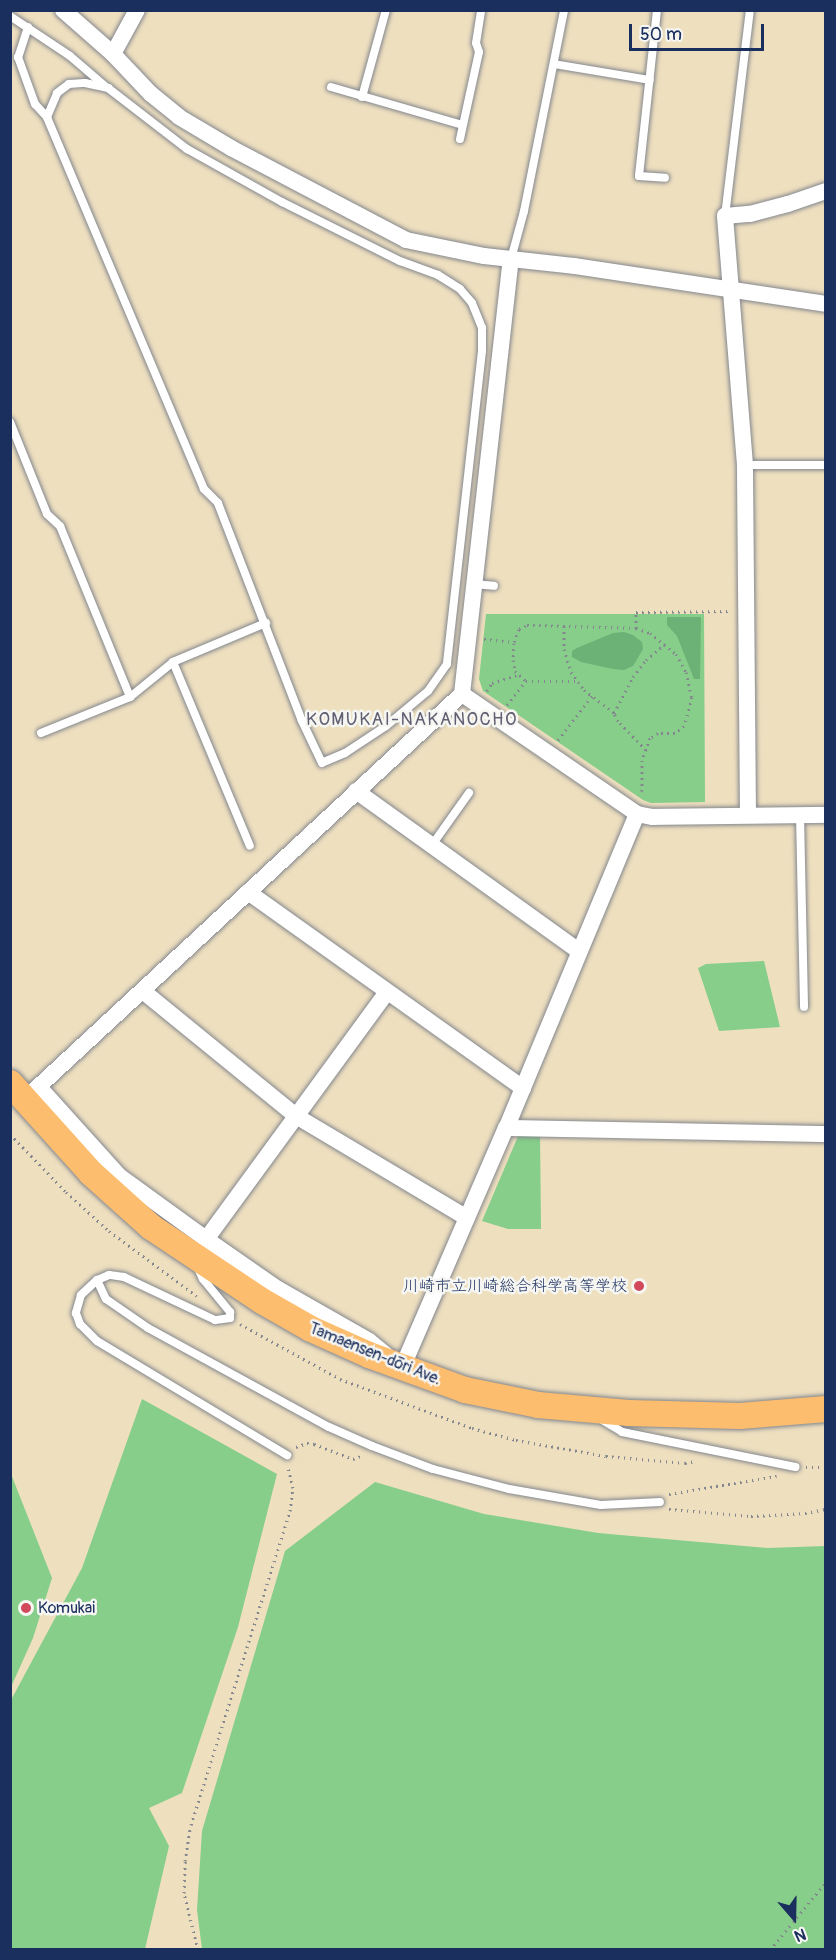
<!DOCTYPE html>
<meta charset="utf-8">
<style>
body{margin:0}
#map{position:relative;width:836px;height:1960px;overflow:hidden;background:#eedfbf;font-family:Pangolin,"Klee One",sans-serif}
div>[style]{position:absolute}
.green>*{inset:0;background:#86ce89}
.forest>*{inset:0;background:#6cb175}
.path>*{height:3px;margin-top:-1.5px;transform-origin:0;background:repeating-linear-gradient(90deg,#84878e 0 1.5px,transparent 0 6px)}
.roads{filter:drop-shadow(0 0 2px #84878e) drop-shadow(0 0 2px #84878e)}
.lane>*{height:8px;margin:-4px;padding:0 4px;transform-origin:4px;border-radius:4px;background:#fff}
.street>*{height:16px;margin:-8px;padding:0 8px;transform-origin:8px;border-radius:8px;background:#fff}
.primary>*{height:26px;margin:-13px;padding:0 13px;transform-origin:13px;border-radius:13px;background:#fcbd6f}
.dots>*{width:16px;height:16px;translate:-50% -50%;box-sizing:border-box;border:3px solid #f6f6f2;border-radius:50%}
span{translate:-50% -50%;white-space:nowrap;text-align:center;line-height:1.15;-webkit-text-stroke:5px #f6f6f2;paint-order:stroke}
.poi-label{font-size:16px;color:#1b2f5e}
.right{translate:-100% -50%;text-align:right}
.left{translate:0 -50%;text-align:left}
.street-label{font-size:16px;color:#1b2f5e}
.neighbourhood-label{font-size:18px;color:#625f73;letter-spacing:1.5px}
.frame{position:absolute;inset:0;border:12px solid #1b2f5e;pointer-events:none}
.north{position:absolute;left:764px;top:1888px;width:60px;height:60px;-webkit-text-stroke:4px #f6f6f2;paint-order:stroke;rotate:160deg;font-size:16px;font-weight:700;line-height:24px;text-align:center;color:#1b2f5e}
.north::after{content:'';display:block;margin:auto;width:21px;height:27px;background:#1b2f5e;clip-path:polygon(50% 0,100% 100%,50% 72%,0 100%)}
.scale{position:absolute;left:629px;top:24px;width:135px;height:27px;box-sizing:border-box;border:3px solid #1b2f5e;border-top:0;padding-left:8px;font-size:18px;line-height:21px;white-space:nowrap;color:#1b2f5e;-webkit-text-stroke:4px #f6f6f2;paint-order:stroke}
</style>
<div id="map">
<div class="green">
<i style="clip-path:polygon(486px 614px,704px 614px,705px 802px,651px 803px,643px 800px,483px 691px,479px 679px)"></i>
<i style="clip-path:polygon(764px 961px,780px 1027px,719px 1031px,698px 968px,706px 964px)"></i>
<i style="clip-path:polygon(519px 1134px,540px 1134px,541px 1229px,508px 1229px,482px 1221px)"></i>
<i style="clip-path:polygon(142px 1399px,277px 1474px,238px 1627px,182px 1793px,149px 1808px,169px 1846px,145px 1949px,11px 1949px,11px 1700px,82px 1568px)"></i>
<i style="clip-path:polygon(11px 1474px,52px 1578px,33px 1638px,11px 1687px)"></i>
<i style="clip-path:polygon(375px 1482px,484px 1514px,598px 1533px,768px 1548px,825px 1546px,825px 1949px,202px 1949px,197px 1910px,202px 1831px,285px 1551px)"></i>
</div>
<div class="forest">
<i style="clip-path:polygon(667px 617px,701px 617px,700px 679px,694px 679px,677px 636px,667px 625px)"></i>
<i style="clip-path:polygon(624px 632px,633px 635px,642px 642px,643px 649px,633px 666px,624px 670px,613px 669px,581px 662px,572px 657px,572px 651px,577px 648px,613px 633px)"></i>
</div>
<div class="path">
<i style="left:564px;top:626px;width:23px;rotate:90deg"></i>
<i style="left:564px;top:649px;width:24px;rotate:73deg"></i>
<i style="left:571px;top:672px;width:22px;rotate:54deg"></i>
<i style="left:584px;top:690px;width:38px;rotate:37deg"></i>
<i style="left:636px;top:628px;width:15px;rotate:20deg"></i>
<i style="left:650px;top:633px;width:33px;rotate:39deg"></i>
<i style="left:676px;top:654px;width:21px;rotate:61deg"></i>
<i style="left:686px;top:672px;width:26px;rotate:77deg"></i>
<i style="left:692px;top:697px;width:30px;rotate:105deg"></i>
<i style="left:684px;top:726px;width:11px;rotate:142deg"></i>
<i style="left:675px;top:733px;width:17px;rotate:180deg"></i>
<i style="left:658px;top:733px;width:9px;rotate:148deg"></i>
<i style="left:650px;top:738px;width:23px;rotate:110deg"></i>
<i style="left:642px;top:760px;width:30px;rotate:90deg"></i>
<i style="left:642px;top:790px;width:6px;rotate:129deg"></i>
<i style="left:484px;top:639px;width:30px;rotate:6deg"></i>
<i style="left:514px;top:642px;width:14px;rotate:-69deg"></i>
<i style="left:519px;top:629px;width:9px;rotate:-27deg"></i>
<i style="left:527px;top:625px;width:109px;rotate:1.6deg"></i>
<i style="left:636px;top:628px;width:16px;rotate:-90deg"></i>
<i style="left:636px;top:612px;width:94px;rotate:-0.6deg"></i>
<i style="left:514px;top:643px;width:17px;rotate:93deg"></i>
<i style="left:513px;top:660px;width:11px;rotate:80deg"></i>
<i style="left:515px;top:671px;width:15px;rotate:42deg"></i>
<i style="left:526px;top:681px;width:51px"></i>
<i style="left:487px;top:691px;width:9px;rotate:-58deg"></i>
<i style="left:492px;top:683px;width:28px;rotate:-18deg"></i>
<i style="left:507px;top:705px;width:31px;rotate:-52deg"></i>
<i style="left:558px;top:740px;width:56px;rotate:-52.3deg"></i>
<i style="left:646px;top:750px;width:40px;rotate:-134deg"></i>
<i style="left:618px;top:721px;width:9px;rotate:-117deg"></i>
<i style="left:614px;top:713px;width:41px;rotate:-62.2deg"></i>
<i style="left:633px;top:677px;width:21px;rotate:-53deg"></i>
<i style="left:646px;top:660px;width:25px;rotate:-40deg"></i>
<i style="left:10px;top:1134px;width:81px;rotate:46deg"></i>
<i style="left:66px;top:1192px;width:58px;rotate:42.2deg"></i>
<i style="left:109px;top:1231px;width:109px;rotate:36.5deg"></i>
<i style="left:240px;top:1324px;width:114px;rotate:28.8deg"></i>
<i style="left:340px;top:1379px;width:141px;rotate:20.4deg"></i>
<i style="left:472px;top:1428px;width:46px;rotate:15.3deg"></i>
<i style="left:516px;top:1440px;width:91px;rotate:10.1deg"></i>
<i style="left:606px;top:1456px;width:79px;rotate:5.1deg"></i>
<i style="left:685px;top:1463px;width:10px;rotate:-11deg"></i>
<i style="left:296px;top:1447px;width:12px;rotate:-20deg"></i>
<i style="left:307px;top:1443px;width:7px;rotate:8deg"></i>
<i style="left:314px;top:1444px;width:42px;rotate:21deg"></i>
<i style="left:353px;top:1459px;width:11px;rotate:-22deg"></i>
<i style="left:806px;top:1467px;width:20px"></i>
<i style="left:669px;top:1494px;width:109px;rotate:-9.5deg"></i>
<i style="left:669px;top:1509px;width:82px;rotate:4.9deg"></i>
<i style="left:751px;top:1516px;width:54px;rotate:-3.2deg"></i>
<i style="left:805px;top:1513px;width:21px;rotate:-11deg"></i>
<i style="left:198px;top:1950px;width:59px;rotate:-103.8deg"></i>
<i style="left:184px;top:1893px;width:32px;rotate:-88deg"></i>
<i style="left:185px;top:1861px;width:36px;rotate:-81deg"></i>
<i style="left:191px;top:1825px;width:329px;rotate:-72.5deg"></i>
<i style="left:290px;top:1511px;width:23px;rotate:-83deg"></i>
<i style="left:293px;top:1488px;width:21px;rotate:-104deg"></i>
<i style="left:770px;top:1950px;width:88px;rotate:-50.5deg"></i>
</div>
<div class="roads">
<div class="lane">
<i style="left:657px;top:10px;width:167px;rotate:96.2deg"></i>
<i style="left:639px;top:176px;width:26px;rotate:4deg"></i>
<i style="left:10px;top:16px;width:72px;rotate:33.7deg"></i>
<i style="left:70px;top:56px;width:46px;rotate:40.6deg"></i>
<i style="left:28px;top:27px;width:32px;rotate:108deg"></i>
<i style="left:18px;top:57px;width:50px;rotate:70.1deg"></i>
<i style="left:35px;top:104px;width:18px;rotate:47deg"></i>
<i style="left:554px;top:64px;width:97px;rotate:9.5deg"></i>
<i style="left:85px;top:83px;width:24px;rotate:12deg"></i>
<i style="left:108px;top:88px;width:100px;rotate:37.7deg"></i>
<i style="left:187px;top:149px;width:109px;rotate:29.2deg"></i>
<i style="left:282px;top:202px;width:132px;rotate:26.6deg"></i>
<i style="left:400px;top:261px;width:40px;rotate:20.2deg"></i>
<i style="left:438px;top:275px;width:26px;rotate:32deg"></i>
<i style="left:460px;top:289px;width:18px;rotate:49deg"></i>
<i style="left:472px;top:303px;width:27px;rotate:68deg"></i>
<i style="left:482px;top:328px;width:23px;rotate:90deg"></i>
<i style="left:482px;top:351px;width:315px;rotate:96.4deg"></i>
<i style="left:447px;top:664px;width:33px;rotate:125deg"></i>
<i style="left:428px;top:691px;width:55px;rotate:140.2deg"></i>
<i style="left:386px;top:726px;width:49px;rotate:146.6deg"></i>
<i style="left:345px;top:753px;width:25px;rotate:157deg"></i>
<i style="left:322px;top:763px;width:47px;rotate:-115.5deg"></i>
<i style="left:302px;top:721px;width:234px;rotate:-111.1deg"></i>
<i style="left:218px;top:503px;width:20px;rotate:-135deg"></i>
<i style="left:204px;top:489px;width:404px;rotate:-112.9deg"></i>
<i style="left:47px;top:117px;width:26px;rotate:-67deg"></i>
<i style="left:57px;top:93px;width:15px;rotate:-37deg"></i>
<i style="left:69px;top:84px;width:16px;rotate:-4deg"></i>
<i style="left:331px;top:87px;width:137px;rotate:16.1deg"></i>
<i style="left:362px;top:97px;width:90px;rotate:-74.6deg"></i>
<i style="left:460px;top:139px;width:89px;rotate:-77.7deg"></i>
<i style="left:479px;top:52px;width:9px;rotate:-108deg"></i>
<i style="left:476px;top:43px;width:33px;rotate:-81deg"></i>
<i style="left:725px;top:216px;width:208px;rotate:-83.1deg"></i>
<i style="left:511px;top:259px;width:50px;rotate:-74.8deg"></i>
<i style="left:524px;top:211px;width:205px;rotate:-78.7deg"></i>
<i style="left:10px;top:422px;width:99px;rotate:68.1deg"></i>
<i style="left:47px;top:514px;width:18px;rotate:43deg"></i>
<i style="left:60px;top:526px;width:185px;rotate:67.7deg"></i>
<i style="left:745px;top:465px;width:81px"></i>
<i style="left:473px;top:584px;width:21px;rotate:5deg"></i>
<i style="left:173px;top:662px;width:199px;rotate:67.3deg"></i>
<i style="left:41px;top:733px;width:96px;rotate:-22deg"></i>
<i style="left:130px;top:697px;width:55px;rotate:-39.1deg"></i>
<i style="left:173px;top:662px;width:101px;rotate:-22.8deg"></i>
<i style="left:800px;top:815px;width:192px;rotate:88.8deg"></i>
<i style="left:432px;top:845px;width:64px;rotate:-54.6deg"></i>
<i style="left:198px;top:1268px;width:12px;rotate:66deg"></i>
<i style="left:203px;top:1279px;width:43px;rotate:50.7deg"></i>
<i style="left:230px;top:1312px;width:6px;rotate:90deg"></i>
<i style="left:230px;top:1318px;width:15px;rotate:172deg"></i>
<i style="left:215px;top:1320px;width:101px;rotate:-154.7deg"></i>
<i style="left:124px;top:1277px;width:15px;rotate:-172deg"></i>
<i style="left:109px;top:1275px;width:13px;rotate:157deg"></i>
<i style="left:97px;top:1280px;width:22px;rotate:137deg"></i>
<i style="left:81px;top:1295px;width:19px;rotate:106deg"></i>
<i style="left:76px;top:1313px;width:12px;rotate:70deg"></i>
<i style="left:80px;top:1324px;width:24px;rotate:45deg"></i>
<i style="left:97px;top:1341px;width:222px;rotate:31deg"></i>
<i style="left:97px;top:1280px;width:21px;rotate:65deg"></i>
<i style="left:106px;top:1299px;width:51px;rotate:34.6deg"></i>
<i style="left:148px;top:1328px;width:206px;rotate:28.7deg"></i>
<i style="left:329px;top:1427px;width:47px;rotate:23.8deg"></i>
<i style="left:372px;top:1446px;width:65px;rotate:20.7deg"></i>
<i style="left:433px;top:1469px;width:79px;rotate:14.7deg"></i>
<i style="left:509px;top:1489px;width:93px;rotate:9.9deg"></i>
<i style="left:601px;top:1505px;width:59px;rotate:-2.9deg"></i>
<i style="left:599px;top:1418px;width:27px;rotate:31deg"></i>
<i style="left:622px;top:1432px;width:177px;rotate:11.4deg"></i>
</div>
<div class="street">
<i style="left:63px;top:10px;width:67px;rotate:41.3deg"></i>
<i style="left:113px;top:54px;width:55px;rotate:46.5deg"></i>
<i style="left:151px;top:94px;width:36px;rotate:39deg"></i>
<i style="left:179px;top:117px;width:61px;rotate:30.8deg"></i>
<i style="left:231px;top:148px;width:198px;rotate:27.7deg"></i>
<i style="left:406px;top:240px;width:80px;rotate:11.6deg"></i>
<i style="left:484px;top:256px;width:92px;rotate:6.3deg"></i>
<i style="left:575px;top:266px;width:254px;rotate:8.6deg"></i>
<i style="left:113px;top:54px;width:50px;rotate:-61.4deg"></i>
<i style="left:462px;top:694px;width:438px;rotate:-83.6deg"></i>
<i style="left:356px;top:791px;width:274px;rotate:35.7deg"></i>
<i style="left:637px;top:814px;width:340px;rotate:112.6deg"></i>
<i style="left:506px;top:1128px;width:320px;rotate:1.1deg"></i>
<i style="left:748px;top:815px;width:350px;rotate:-90.5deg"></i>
<i style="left:745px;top:465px;width:250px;rotate:-94.6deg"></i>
<i style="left:725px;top:216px;width:25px;rotate:-5deg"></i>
<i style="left:750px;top:214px;width:39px;rotate:-15deg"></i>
<i style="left:788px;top:204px;width:40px;rotate:-18.9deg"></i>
<i style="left:248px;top:892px;width:338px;rotate:35.5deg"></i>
<i style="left:144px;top:992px;width:196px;rotate:39.2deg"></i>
<i style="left:296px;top:1116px;width:199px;rotate:30.8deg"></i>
<i style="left:387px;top:992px;width:306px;rotate:126.2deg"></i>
<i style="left:206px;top:1239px;width:88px;rotate:34.8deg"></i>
<i style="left:278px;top:1289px;width:105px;rotate:29.7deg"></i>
<i style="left:369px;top:1341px;width:43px;rotate:39.3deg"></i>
<i style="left:402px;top:1368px;width:262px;rotate:-66.6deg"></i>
<i style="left:39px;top:1087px;width:120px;rotate:48deg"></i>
<i style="left:119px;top:1176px;width:107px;rotate:35.9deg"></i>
<i style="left:24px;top:1100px;width:597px;rotate:-42.83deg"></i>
<i style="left:462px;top:694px;width:212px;rotate:34.4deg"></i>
<i style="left:637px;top:814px;width:16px;rotate:11deg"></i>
<i style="left:653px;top:817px;width:173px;rotate:-0.7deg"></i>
</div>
<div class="primary">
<i style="left:10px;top:1083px;width:121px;rotate:48deg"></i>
<i style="left:91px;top:1173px;width:81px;rotate:42deg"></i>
<i style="left:151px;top:1227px;width:133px;rotate:33.7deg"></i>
<i style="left:262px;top:1301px;width:56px;rotate:29.7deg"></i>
<i style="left:311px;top:1329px;width:64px;rotate:24.1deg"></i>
<i style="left:369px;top:1355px;width:102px;rotate:20deg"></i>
<i style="left:465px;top:1390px;width:75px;rotate:11.6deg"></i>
<i style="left:538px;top:1405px;width:91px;rotate:5deg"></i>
<i style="left:629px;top:1413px;width:111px;rotate:1.5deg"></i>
<i style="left:740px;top:1416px;width:86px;rotate:-4.7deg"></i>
</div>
</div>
<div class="dots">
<i style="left:639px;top:1286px;background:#d1495b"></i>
<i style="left:26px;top:1608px;background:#d1495b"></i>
</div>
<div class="poi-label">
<span class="right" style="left:627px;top:1286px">川崎市立川崎総合科学高等学校</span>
<span class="left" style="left:38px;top:1608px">Komukai</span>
</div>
<div class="street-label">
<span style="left:375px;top:1354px;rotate:22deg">Tamaensen-dōri Ave.</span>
</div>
<div class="neighbourhood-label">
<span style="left:412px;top:720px">KOMUKAI-NAKANOCHO</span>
</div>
<div class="frame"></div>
<div class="north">N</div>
<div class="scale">50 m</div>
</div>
